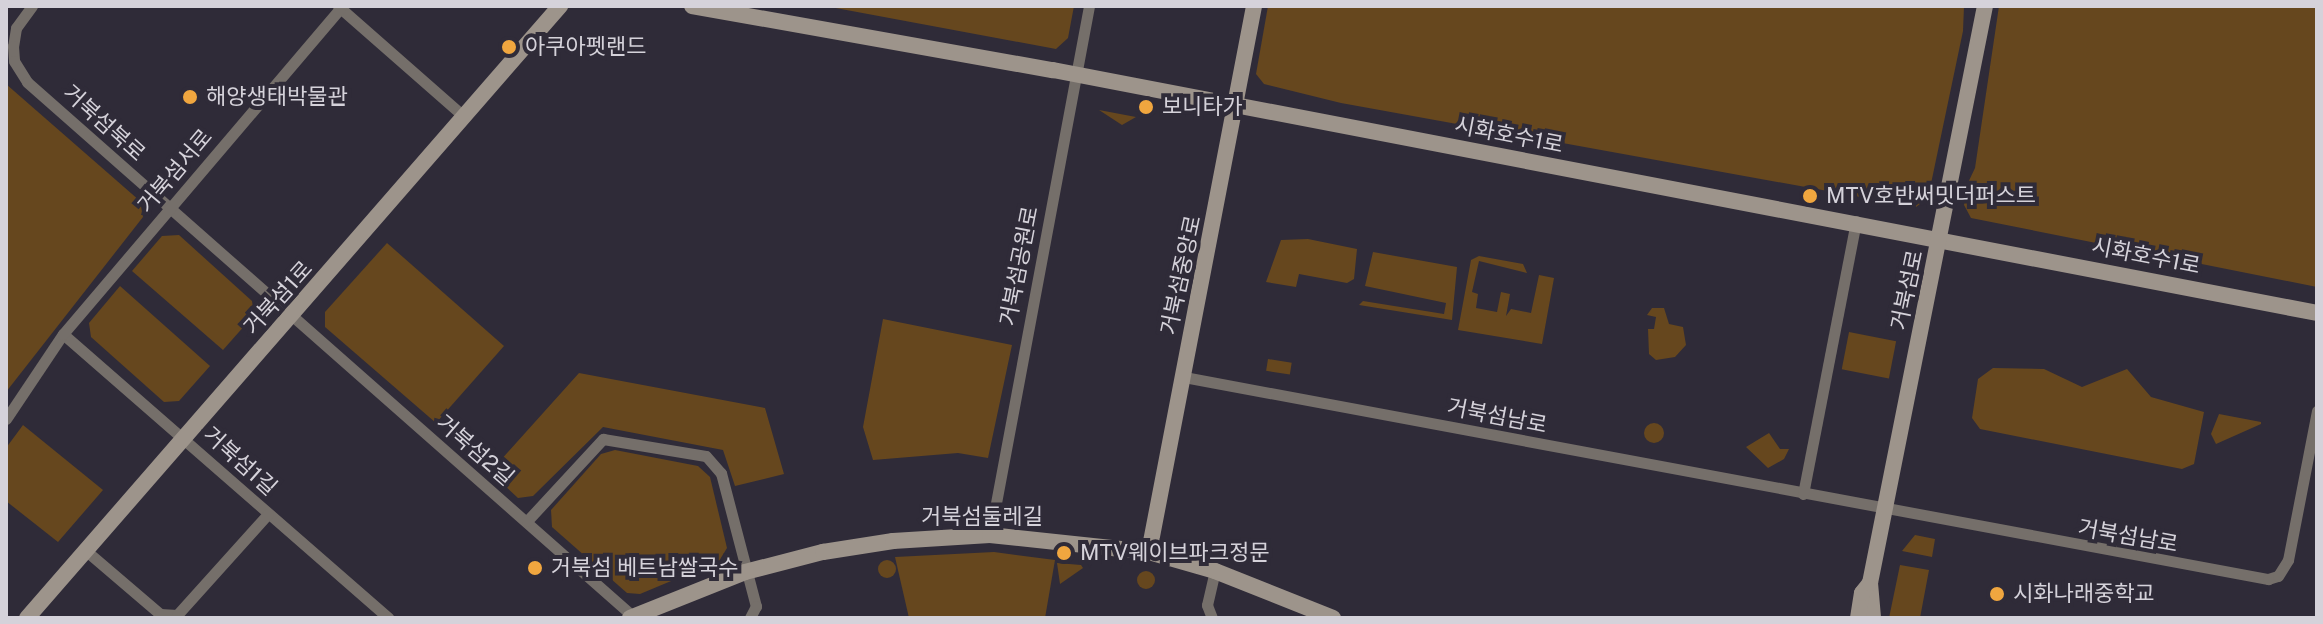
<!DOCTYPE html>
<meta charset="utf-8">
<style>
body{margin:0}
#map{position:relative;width:2323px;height:624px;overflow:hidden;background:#2f2b38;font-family:"Public Sans","Noto Sans KR",sans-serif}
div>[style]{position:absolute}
.green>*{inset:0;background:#66471e;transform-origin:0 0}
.round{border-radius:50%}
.street>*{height:11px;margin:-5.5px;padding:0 5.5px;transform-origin:5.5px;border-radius:5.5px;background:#756f6a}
.secondary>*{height:16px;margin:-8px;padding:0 8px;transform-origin:8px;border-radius:8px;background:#9d948b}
.dots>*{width:22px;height:22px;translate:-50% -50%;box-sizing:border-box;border:4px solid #2f2b38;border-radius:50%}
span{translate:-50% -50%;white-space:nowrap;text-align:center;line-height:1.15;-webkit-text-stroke:8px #2f2b38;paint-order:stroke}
.poi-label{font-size:22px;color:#d5d2da}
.left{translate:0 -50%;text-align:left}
.street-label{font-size:22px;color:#d5d2da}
.frame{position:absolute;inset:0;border:8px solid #d5d2da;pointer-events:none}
</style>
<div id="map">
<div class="green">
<i style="clip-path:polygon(825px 6px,1074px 6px,1068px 38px,1056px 49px)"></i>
<i style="clip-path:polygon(1268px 6px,1964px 6px,1963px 31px,1928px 198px,1916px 207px,1341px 103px,1264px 84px,1256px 74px)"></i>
<i style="clip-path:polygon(1999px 6px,2317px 6px,2317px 287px,1971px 218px,1964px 205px,1966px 187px,1975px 168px)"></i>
<i style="clip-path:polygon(6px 84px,140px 201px,143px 217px,6px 392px)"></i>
<i style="clip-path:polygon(1099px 110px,1136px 117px,1122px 125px)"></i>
<i style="clip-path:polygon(179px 235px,252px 301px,254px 315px,223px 350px,132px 271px,162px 236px)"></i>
<i style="clip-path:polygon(1308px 239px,1357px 249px,1354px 279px,1347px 283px,1299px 274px,1296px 287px,1266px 282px,1281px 240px)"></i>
<i style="clip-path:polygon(387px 243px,504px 346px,436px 423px,325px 327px,325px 312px)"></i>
<i style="clip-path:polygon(1373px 252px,1457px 267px,1452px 320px,1359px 305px,1363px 301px,1444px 314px,1446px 303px,1365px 286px)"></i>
<i style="clip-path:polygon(1479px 256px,1523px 264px,1527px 273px,1479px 261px,1472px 292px,1478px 294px,1476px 308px,1497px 312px,1501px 292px,1510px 294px,1506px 316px,1511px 309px,1531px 313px,1539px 275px,1554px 278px,1542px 344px,1458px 330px,1471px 260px)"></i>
<i style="clip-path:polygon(120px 286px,210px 366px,179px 401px,164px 402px,91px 337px,89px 323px)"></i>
<i style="clip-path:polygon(1652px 308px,1664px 308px,1669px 324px,1683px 327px,1686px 345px,1675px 357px,1656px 360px,1649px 354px,1648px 329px,1654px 329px,1656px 317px,1647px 315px)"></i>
<i style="clip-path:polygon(883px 319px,1012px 345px,988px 458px,958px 453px,873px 460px,863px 427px)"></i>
<i style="left:1849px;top:332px;width:48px;height:38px;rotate:11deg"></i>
<i style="left:1268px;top:359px;width:24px;height:12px;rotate:9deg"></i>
<i style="clip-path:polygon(1993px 368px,2044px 369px,2082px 387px,2127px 369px,2151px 397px,2204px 412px,2194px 464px,2182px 469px,1980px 429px,1972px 418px,1978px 379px)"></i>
<i style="clip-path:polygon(579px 373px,765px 408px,784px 474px,735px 486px,723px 450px,603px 427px,533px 496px,518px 498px,490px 472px)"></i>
<i style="clip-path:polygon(2219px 414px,2261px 422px,2261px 424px,2216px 444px,2211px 434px)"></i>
<i class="round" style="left:1644px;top:423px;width:20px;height:20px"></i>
<i style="clip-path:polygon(23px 425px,103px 490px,58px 542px,6px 501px,6px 448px)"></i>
<i style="clip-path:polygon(1769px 433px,1780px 449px,1789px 449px,1784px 459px,1768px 468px,1746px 447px)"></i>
<i style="clip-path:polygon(615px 450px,698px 466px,710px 477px,727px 548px,719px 561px,640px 594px,627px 593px,552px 527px,551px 510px,601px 454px)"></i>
<i style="clip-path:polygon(1915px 535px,1935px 539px,1932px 557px,1902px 551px)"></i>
<i style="clip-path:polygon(994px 552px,1055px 560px,1045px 618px,909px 618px,895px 557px)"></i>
<i class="round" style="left:878px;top:560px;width:18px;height:18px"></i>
<i style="clip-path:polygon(1057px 563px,1081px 565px,1083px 568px,1060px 584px)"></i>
<i style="clip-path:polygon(1900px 565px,1929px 570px,1920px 618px,1889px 618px)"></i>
<i class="round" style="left:1137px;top:571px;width:18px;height:18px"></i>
</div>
<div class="street">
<i style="left:32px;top:6px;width:27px;rotate:126deg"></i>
<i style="left:16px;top:28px;width:18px;rotate:99deg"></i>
<i style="left:13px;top:46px;width:15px;rotate:86deg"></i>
<i style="left:14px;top:61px;width:25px;rotate:58deg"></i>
<i style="left:27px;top:82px;width:811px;rotate:41.4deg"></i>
<i style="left:338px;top:6px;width:167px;rotate:41.3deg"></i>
<i style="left:63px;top:334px;width:432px;rotate:41.1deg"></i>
<i style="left:1184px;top:377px;width:1103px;rotate:10.56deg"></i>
<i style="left:2268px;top:579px;width:10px;rotate:-17deg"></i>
<i style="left:2278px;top:576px;width:19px;rotate:-58deg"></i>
<i style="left:2288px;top:560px;width:152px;rotate:-79deg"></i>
<i style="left:6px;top:419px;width:102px;rotate:-56.2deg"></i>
<i style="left:63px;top:334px;width:428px;rotate:-49.6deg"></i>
<i style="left:1803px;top:494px;width:278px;rotate:-79deg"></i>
<i style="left:527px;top:521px;width:112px;rotate:-47.2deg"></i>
<i style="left:603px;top:439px;width:104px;rotate:9.4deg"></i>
<i style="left:706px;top:456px;width:23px;rotate:49deg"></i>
<i style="left:721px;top:473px;width:138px;rotate:75.3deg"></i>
<i style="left:756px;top:606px;width:13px;rotate:117deg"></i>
<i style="left:990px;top:535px;width:538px;rotate:-79.4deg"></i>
<i style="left:84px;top:549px;width:100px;rotate:40.5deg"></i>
<i style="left:160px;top:614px;width:17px;rotate:3deg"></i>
<i style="left:177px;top:615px;width:136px;rotate:-48deg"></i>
<i style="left:1212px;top:618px;width:14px;rotate:-111deg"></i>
<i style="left:1207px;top:605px;width:35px;rotate:-77deg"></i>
</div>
<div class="secondary">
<i style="left:692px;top:6px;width:367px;rotate:10.1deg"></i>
<i style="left:1053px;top:70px;width:1287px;rotate:10.88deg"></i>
<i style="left:1149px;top:552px;width:556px;rotate:-79.11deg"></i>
<i style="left:1870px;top:583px;width:35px;rotate:85deg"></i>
<i style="left:27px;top:618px;width:812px;rotate:-48.95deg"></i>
<i style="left:630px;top:618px;width:124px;rotate:-21.8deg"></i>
<i style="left:745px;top:572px;width:81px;rotate:-14.4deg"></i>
<i style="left:823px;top:552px;width:71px;rotate:-8.9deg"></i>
<i style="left:893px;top:541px;width:97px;rotate:-3.5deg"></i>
<i style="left:990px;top:535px;width:160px;rotate:6.1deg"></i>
<i style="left:1149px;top:552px;width:69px;rotate:16.1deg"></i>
<i style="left:1215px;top:571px;width:127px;rotate:21.7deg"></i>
<i style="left:1858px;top:618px;width:25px;rotate:-81deg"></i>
<i style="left:1862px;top:593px;width:13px;rotate:-51deg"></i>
<i style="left:1870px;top:583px;width:588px;rotate:-78.73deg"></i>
</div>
<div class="dots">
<i style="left:509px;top:47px;background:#f0a63f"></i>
<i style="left:190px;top:97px;background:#f0a63f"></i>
<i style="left:1146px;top:107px;background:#f0a63f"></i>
<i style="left:1810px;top:196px;background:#f0a63f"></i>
<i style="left:1064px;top:553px;background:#f0a63f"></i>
<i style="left:535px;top:568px;background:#f0a63f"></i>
<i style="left:1997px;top:594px;background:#f0a63f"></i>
</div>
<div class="poi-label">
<span class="left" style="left:525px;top:47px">아쿠아펫랜드</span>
<span class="left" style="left:206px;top:97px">해양생태박물관</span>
<span class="left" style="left:1162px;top:107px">보니타가</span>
<span class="left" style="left:1826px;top:196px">MTV호반써밋더퍼스트</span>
<span class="left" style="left:1080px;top:553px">MTV웨이브파크정문</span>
<span class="left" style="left:551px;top:568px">거북섬 베트남쌀국수</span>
<span class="left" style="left:2013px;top:594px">시화나래중학교</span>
</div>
<div class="street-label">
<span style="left:104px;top:123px;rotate:42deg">거북섬북로</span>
<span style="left:1509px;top:135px;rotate:11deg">시화호수1로</span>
<span style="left:175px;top:171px;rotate:-50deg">거북섬서로</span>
<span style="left:2146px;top:256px;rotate:11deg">시화호수1로</span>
<span style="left:1019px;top:266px;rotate:-79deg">거북섬공원로</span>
<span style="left:1181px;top:275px;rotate:-78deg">거북섬중앙로</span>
<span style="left:1907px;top:290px;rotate:-78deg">거북섬로</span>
<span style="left:278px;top:298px;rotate:-48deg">거북섬1로</span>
<span style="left:1497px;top:416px;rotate:11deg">거북섬남로</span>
<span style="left:475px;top:450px;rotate:41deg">거북섬2길</span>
<span style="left:240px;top:461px;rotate:42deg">거북섬1길</span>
<span style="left:982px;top:517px">거북섬둘레길</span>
<span style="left:2128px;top:536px;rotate:10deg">거북섬남로</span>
</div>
<div class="frame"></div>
</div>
